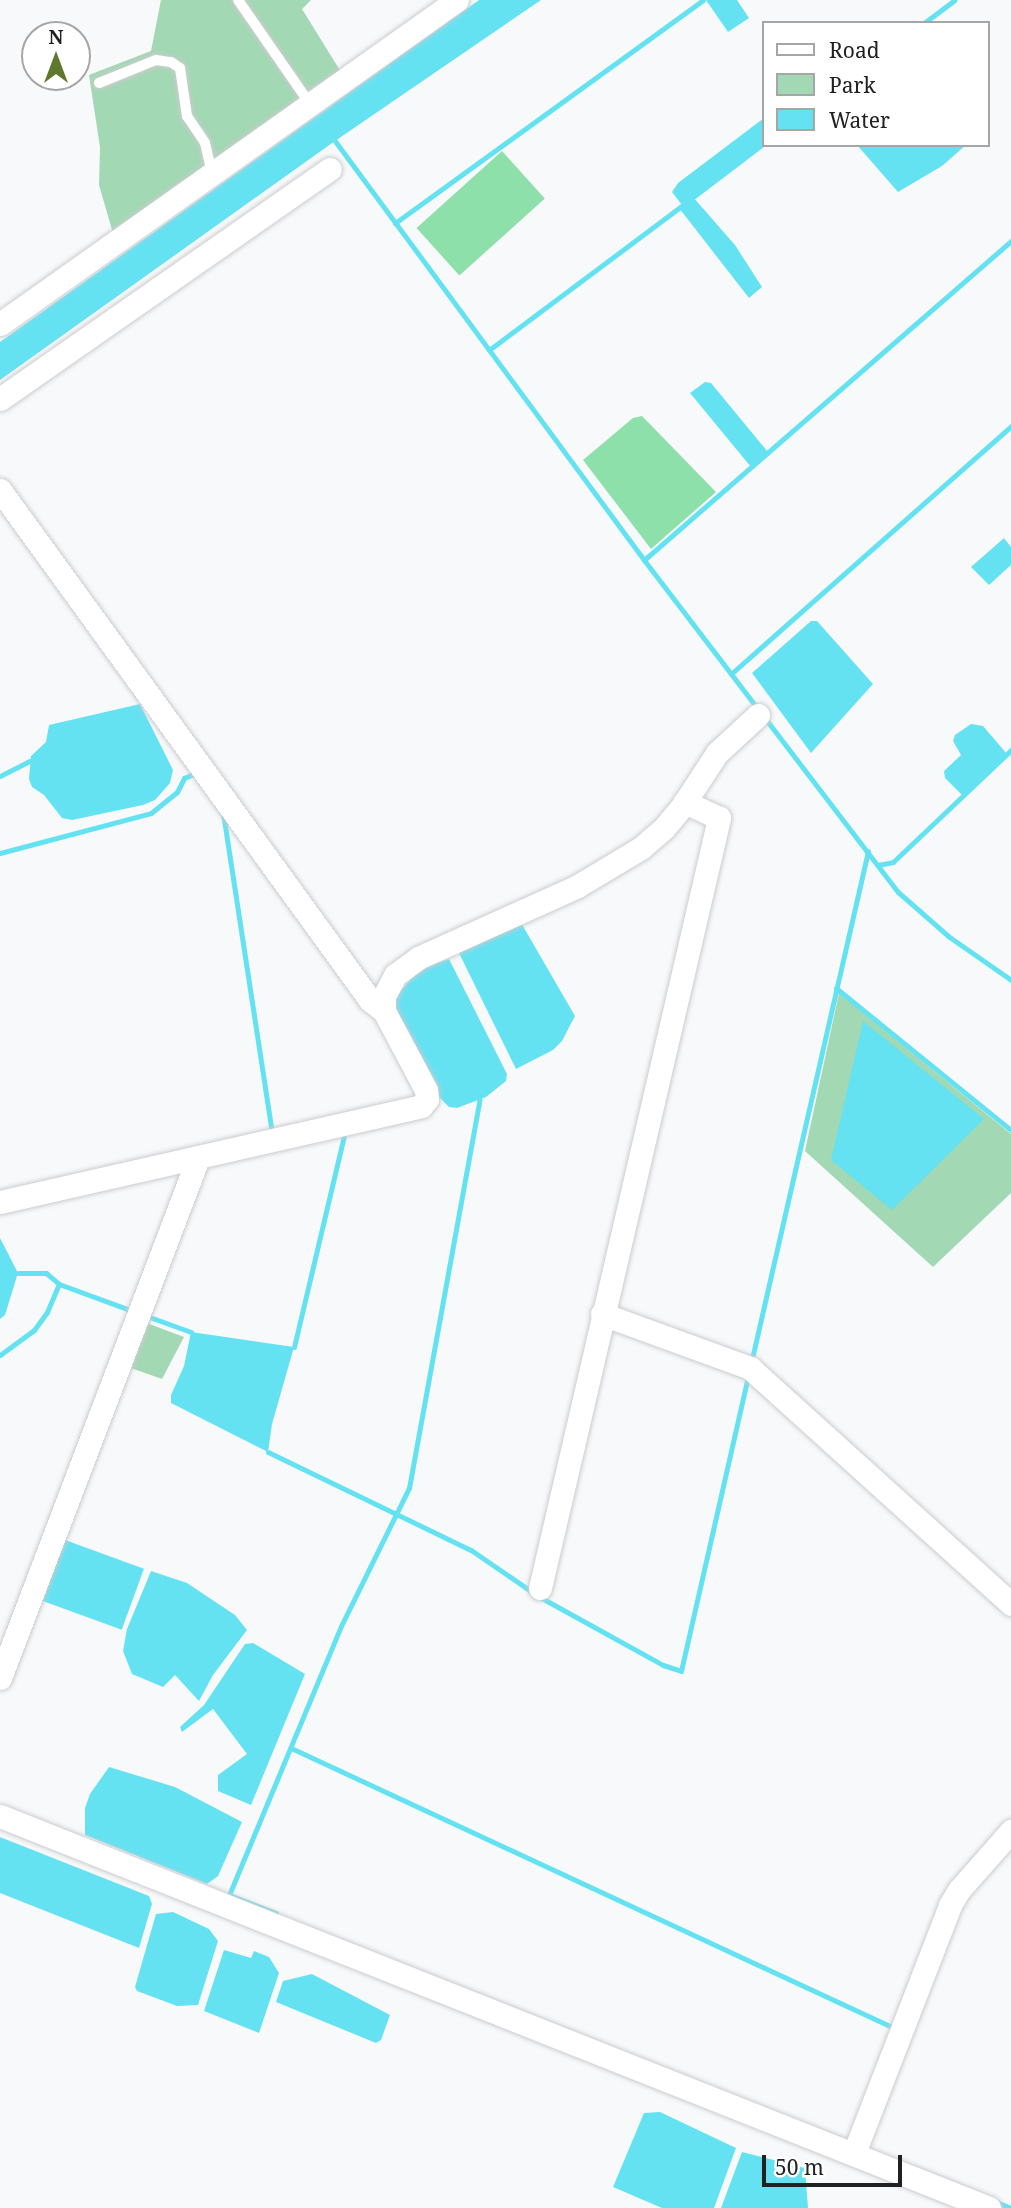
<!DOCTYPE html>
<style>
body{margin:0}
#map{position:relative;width:1011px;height:2208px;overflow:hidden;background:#f8f9fb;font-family:"Noto Serif",serif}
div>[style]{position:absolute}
.green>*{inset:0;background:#a2d8b3}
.forest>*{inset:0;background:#8de0a9;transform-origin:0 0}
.water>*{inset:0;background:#65e2f2;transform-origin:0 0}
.stream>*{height:5px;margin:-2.5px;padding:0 2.5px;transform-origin:2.5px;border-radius:2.5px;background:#65e2f2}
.roads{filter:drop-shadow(0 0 2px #cbcccf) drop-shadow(0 0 2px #cbcccf)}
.service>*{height:10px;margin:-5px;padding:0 5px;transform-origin:5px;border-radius:5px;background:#fff}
.minor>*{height:23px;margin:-11.5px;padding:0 11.5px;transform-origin:11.5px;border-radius:11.5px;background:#fff}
span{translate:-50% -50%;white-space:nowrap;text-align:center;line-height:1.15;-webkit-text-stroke:5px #fff;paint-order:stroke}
.legend{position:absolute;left:762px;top:21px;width:228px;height:126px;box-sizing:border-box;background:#fff;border:2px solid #a6a6a7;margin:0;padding:9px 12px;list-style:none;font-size:21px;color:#212122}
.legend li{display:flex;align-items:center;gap:14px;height:35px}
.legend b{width:35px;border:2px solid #a6a6a7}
.north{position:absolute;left:21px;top:21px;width:70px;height:70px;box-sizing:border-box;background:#fff;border:2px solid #a6a6a7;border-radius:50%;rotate:0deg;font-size:19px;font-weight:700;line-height:28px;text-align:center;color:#212122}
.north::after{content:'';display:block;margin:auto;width:24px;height:32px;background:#5e792d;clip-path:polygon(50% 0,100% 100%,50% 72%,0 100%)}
.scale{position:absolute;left:762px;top:2155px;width:140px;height:32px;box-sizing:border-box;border:4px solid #212122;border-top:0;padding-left:9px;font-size:21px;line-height:24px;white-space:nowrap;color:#212122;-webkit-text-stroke:5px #fff;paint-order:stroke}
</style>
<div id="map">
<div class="green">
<i style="clip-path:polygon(161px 0,311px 0,302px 9px,341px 72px,113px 233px,99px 185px,100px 147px,89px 75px,151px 51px)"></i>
<i style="clip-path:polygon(839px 993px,1011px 1134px,1011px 1193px,933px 1267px,805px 1151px)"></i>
<i style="clip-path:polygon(144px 1322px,184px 1337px,162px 1379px,128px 1367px)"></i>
</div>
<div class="forest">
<i style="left:502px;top:151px;width:64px;height:115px;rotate:48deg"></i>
<i style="clip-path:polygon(642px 416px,716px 492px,651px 549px,583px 460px,633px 418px)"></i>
</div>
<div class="water">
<i style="clip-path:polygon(479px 0,541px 0,335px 141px,0 380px,0 342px)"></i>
<i style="clip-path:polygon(706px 0,737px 0,749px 18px,728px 32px)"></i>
<i style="clip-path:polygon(764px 118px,764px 143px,693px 197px,735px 245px,762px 287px,749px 298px,679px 208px,682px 205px,672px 192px,678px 183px)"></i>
<i style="clip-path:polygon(857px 145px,966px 145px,942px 166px,898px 192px)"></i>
<i style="clip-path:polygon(705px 382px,711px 383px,768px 452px,751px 467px,690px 393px)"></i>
<i style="clip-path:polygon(1004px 538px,1011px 547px,1011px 565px,989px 585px,971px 567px)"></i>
<i style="clip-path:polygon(811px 621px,817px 621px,873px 684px,811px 753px,752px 673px)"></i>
<i style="clip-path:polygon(140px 704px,173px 770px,170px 783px,155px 800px,143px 805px,72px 820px,62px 818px,44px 795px,32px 787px,29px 779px,31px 756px,46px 742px,49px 725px)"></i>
<i style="clip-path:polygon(971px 724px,983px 726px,1007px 754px,963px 796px,945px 778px,944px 771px,961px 755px,953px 741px,955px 735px)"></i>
<i style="clip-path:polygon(520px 921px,575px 1016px,562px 1041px,553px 1050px,516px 1069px,458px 951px)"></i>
<i style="clip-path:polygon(449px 959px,507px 1074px,506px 1081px,486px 1097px,457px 1108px,449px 1107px,437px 1095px,395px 1008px,394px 998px,421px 968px)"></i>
<i style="clip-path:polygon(863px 1021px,984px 1119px,892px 1210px,831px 1160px)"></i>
<i style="clip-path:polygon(0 1238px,18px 1273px,5px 1315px,0 1319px)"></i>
<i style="clip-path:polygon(191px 1332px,294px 1347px,272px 1424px,268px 1452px,171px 1403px,171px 1395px,184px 1366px)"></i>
<i style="left:65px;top:1540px;width:84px;height:65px;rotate:20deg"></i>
<i style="clip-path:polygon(151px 1571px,187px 1583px,235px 1615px,247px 1630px,213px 1675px,199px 1701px,175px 1675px,163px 1687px,132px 1674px,123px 1651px,127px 1629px)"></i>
<i style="clip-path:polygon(253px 1643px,305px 1674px,251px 1805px,218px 1791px,218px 1775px,247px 1754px,213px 1709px,182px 1732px,180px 1727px,204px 1705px,245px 1644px)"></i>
<i style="clip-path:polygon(109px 1767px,175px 1787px,242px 1822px,218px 1876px,207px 1884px,85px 1835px,85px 1808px,90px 1794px)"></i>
<i style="clip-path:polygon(0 1837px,149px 1896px,152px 1904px,139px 1948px,0 1893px)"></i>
<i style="clip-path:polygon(173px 1912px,209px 1929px,218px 1941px,198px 2005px,177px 2006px,137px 1991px,135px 1987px,156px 1914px)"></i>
<i style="clip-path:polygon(224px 1950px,251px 1958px,254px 1951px,269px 1957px,279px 1973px,259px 2033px,204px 2011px)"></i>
<i style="clip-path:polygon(312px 1974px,390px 2015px,381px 2040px,376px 2043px,276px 2002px,283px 1981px)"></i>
<i style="clip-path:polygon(660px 2112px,736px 2148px,714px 2208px,662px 2208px,613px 2187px,644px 2113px)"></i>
<i style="clip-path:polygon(742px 2152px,805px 2168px,808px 2208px,721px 2208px)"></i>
</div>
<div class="stream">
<i style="left:924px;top:23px;width:38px;rotate:-37deg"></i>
<i style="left:335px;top:141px;width:521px;rotate:53.59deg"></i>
<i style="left:644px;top:560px;width:418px;rotate:52.6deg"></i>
<i style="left:898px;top:892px;width:67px;rotate:41.3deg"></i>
<i style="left:948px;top:936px;width:77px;rotate:34.9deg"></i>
<i style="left:693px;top:197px;width:89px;rotate:-37.3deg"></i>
<i style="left:395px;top:223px;width:380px;rotate:-35.9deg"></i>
<i style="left:489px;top:350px;width:242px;rotate:-36.8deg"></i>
<i style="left:644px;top:560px;width:486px;rotate:-41deg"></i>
<i style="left:732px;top:673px;width:373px;rotate:-41.5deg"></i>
<i style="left:0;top:776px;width:33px;rotate:-27deg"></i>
<i style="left:223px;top:813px;width:323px;rotate:81.3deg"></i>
<i style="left:0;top:853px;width:156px;rotate:-14.8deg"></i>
<i style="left:151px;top:813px;width:33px;rotate:-39deg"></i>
<i style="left:177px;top:792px;width:16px;rotate:-63deg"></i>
<i style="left:184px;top:778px;width:13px;rotate:-23deg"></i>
<i style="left:878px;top:865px;width:15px;rotate:-11deg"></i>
<i style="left:893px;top:862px;width:163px;rotate:-43.5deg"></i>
<i style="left:836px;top:988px;width:225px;rotate:39.1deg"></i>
<i style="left:18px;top:1273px;width:28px"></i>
<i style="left:46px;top:1273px;width:17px;rotate:40deg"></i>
<i style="left:59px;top:1284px;width:81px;rotate:20.2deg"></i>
<i style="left:144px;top:1315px;width:50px;rotate:19.9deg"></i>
<i style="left:294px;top:1347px;width:218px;rotate:-76.7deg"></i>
<i style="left:0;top:1355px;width:42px;rotate:-36.3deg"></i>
<i style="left:34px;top:1330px;width:22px;rotate:-54deg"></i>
<i style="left:47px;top:1312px;width:30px;rotate:-67deg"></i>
<i style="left:751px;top:1363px;width:525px;rotate:-77.13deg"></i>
<i style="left:268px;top:1452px;width:225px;rotate:25.8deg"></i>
<i style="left:471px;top:1550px;width:81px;rotate:34.5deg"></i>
<i style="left:538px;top:1596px;width:143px;rotate:28.9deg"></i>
<i style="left:663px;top:1665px;width:19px;rotate:18deg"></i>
<i style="left:681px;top:1671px;width:303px;rotate:-77.2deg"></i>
<i style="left:291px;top:1748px;width:665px;rotate:24.91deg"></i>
<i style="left:276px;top:1913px;width:50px;rotate:-159deg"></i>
<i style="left:229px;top:1895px;width:291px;rotate:-67.4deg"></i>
<i style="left:341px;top:1626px;width:154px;rotate:-63.8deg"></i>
<i style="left:409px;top:1488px;width:395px;rotate:-79.7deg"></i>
<i style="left:992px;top:2200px;width:21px;rotate:23deg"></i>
</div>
<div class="roads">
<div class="service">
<i style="left:238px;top:0;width:126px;rotate:55.3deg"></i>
<i style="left:99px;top:83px;width:61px;rotate:-22deg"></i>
<i style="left:156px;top:60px;width:15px;rotate:8deg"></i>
<i style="left:171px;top:62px;width:11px;rotate:34deg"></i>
<i style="left:180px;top:68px;width:49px;rotate:81.7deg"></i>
<i style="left:187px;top:116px;width:32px;rotate:56deg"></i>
<i style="left:205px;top:143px;width:31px;rotate:77deg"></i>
</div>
<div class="minor">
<i style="left:0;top:324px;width:560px;rotate:-35.34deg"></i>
<i style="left:0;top:399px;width:402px;rotate:-34.9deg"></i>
<i style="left:0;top:490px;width:630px;rotate:54.04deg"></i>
<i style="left:370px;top:1000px;width:18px;rotate:38deg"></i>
<i style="left:0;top:1202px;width:432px;rotate:-12.8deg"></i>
<i style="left:421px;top:1106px;width:9px;rotate:-49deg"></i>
<i style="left:427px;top:1099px;width:9px;rotate:-96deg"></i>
<i style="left:426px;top:1090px;width:89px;rotate:-118deg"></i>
<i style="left:384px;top:1011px;width:15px;rotate:-90deg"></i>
<i style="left:384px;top:996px;width:24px;rotate:-62deg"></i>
<i style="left:395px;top:975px;width:29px;rotate:-36deg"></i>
<i style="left:418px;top:958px;width:173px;rotate:-24.2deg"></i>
<i style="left:576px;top:887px;width:76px;rotate:-31deg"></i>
<i style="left:641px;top:848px;width:30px;rotate:-41deg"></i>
<i style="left:664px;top:828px;width:26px;rotate:-50deg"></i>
<i style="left:681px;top:808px;width:66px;rotate:-56.8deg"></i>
<i style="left:717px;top:753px;width:56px;rotate:-42.8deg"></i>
<i style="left:602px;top:1314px;width:158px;rotate:20deg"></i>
<i style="left:750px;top:1368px;width:352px;rotate:42.1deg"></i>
<i style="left:540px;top:1588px;width:791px;rotate:-76.91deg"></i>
<i style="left:719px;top:818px;width:38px;rotate:-155deg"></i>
<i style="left:0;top:1678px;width:556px;rotate:-69.15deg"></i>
<i style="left:0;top:1816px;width:1064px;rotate:21.62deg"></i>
<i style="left:854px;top:2153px;width:266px;rotate:-68.8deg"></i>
<i style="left:950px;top:1905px;width:17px;rotate:-59deg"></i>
<i style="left:959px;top:1890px;width:79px;rotate:-48.6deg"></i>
</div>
</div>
<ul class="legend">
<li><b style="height:9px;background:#fff"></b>Road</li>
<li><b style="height:19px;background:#a2d8b3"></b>Park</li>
<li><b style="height:19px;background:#65e2f2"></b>Water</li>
</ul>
<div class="north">N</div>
<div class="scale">50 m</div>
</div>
